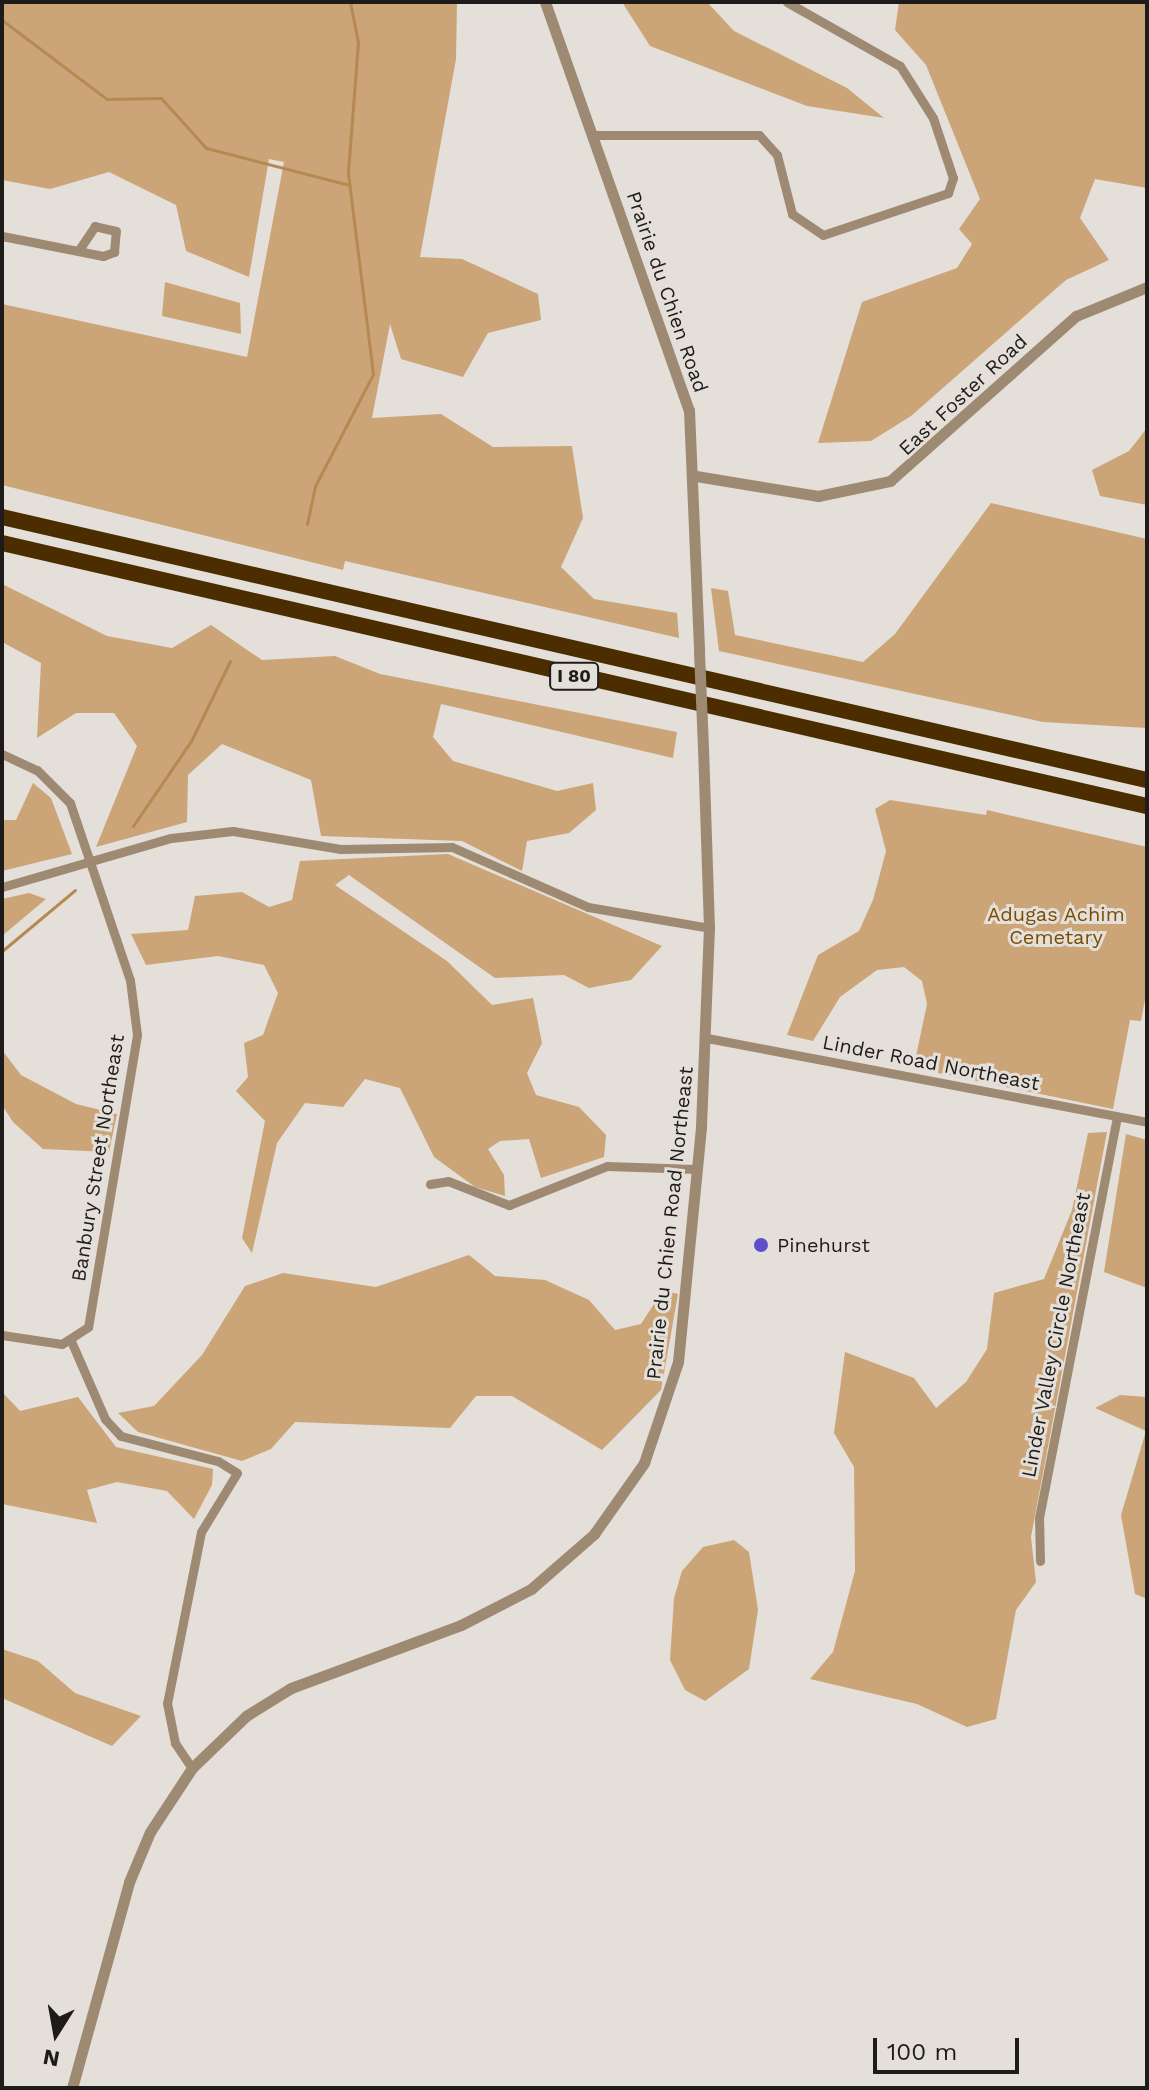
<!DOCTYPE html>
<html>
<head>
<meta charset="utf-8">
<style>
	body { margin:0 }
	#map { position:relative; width:1149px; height:2090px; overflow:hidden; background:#e4dfd9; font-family:"Work Sans",sans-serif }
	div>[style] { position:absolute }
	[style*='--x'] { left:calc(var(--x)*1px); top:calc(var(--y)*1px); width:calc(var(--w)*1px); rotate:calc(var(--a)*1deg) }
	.green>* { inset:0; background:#cba577 }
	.stream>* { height:3px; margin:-1.5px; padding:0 1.5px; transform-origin:1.5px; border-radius:1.5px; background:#b58951 }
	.minor>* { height:9px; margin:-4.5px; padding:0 4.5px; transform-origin:4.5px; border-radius:4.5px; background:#9e8a73 }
	.tertiary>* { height:11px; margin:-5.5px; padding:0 5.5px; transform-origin:5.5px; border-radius:5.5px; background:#9e8a73 }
	.motorway>* { height:16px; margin:-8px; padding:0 8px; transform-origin:8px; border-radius:8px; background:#4b2d00 }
	.tertiary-bridge>* { height:11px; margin:-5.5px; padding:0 5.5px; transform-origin:5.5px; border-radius:5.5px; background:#9e8a73 }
	.dots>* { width:22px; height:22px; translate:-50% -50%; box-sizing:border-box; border:4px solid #e4dfd9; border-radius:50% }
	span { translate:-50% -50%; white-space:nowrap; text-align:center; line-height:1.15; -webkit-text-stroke:6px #e4dfd9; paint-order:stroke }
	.shield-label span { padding:2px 6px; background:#e4dfd9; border:2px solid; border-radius:6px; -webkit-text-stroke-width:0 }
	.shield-label { font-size:18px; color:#1e1c1a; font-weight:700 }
	.street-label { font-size:20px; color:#1e1c1a }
	.park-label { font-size:20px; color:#784d03 }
	.poi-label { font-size:20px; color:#1e1c1a }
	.left { translate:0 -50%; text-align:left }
	.frame { position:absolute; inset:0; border:4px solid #1e1c1a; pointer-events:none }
	.north { position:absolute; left:16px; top:1994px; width:80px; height:80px; -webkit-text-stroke:6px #e4dfd9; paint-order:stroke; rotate:191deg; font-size:22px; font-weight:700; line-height:32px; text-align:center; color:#1e1c1a }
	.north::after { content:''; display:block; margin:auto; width:28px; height:36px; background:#1e1c1a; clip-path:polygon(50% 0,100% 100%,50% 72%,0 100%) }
	.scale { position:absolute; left:873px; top:2038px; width:146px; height:36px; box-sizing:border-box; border:4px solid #1e1c1a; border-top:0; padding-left:10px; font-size:24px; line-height:28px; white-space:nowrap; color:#1e1c1a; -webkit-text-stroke:6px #e4dfd9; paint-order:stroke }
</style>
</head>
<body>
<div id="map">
	<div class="green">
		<div style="clip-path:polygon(2px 2px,457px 2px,456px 59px,420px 257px,462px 259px,538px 294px,541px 320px,488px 333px,463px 377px,401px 359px,390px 324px,372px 418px,441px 414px,493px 447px,572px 446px,583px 518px,561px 567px,594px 599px,677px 613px,679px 638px,345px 561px,343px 570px,2px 485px,2px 304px,247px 357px,284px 162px,269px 159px,249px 277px,186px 251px,176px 205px,109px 172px,50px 189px,2px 180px)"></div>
		<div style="clip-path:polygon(622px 2px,707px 2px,734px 31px,847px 88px,884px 118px,807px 106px,650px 46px)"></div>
		<div style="clip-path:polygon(899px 2px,1147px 2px,1147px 188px,1095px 179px,1080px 218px,1109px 260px,1066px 280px,911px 416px,871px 441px,818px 443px,862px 302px,957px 268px,972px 244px,959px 229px,980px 199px,926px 65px,895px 30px)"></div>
		<div style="clip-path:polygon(165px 282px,240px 303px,241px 334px,162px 316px)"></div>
		<div style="clip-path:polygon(1147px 428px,1147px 505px,1100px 496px,1092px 470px,1129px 451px)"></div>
		<div style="clip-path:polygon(991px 503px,1147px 539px,1147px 728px,1043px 722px,719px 651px,711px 588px,728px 591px,735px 635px,863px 662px,895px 634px)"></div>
		<div style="clip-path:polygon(2px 584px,107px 636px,172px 648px,211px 625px,262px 660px,335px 656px,380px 674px,677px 732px,673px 758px,441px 704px,433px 737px,453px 761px,557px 791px,593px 783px,596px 810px,569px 833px,527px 841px,522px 871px,462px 841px,321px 836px,311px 780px,222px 744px,188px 775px,187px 822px,96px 847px,137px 746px,114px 713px,76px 713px,37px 738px,41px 663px,2px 642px)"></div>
		<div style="clip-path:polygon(33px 783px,51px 798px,72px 854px,2px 871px,2px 820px,16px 820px)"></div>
		<div style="clip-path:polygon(890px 800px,986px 815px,987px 810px,1147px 847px,1147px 989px,1141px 1021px,1130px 1020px,1113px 1109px,938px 1073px,939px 1066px,915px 1061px,927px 1004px,922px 981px,904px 967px,877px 970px,840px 997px,813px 1041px,787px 1035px,818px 955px,859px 931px,873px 900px,886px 851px,875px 809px)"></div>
		<div style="clip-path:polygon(448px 854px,662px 946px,631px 980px,589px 988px,564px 975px,495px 978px,349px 875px,335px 885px,447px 961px,492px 1005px,533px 998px,542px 1043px,527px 1073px,536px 1095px,579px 1107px,606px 1135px,604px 1157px,541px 1178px,529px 1139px,500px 1141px,488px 1149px,504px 1175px,505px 1196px,475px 1187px,434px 1157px,400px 1088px,365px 1079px,343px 1107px,305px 1103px,277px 1143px,252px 1253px,242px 1238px,265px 1121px,236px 1091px,248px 1077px,244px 1043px,263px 1035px,278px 993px,264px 965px,218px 956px,146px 965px,131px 934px,188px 930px,195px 896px,242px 892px,269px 907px,292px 900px,300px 861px)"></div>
		<div style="clip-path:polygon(29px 893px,46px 899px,2px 936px,2px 899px)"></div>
		<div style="clip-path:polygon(2px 1050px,21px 1075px,76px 1104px,117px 1114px,109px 1152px,43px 1149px,13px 1122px,2px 1105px)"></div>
		<div style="clip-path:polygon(1107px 1132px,1031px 1537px,1036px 1582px,1016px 1610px,996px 1719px,967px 1727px,917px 1704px,810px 1679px,833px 1652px,855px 1571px,854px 1467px,834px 1433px,845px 1352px,914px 1378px,936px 1408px,966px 1382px,987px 1349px,994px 1293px,1044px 1279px,1072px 1210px,1088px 1133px)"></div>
		<div style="clip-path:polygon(1126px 1134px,1147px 1140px,1147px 1288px,1104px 1272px)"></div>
		<div style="clip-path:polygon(469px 1255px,495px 1276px,545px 1280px,589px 1300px,615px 1330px,641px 1324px,663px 1290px,678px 1294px,661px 1390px,602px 1450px,512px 1396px,476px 1396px,450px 1428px,295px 1422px,271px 1449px,242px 1461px,138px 1432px,118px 1413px,154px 1406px,202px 1355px,245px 1286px,283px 1273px,376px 1287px)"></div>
		<div style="clip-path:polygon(2px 1392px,20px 1411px,78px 1397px,116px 1447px,213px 1469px,212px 1485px,194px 1519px,167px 1491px,117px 1482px,87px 1490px,97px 1523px,2px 1504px)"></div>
		<div style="clip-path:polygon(1120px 1395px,1147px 1397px,1147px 1599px,1135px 1594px,1121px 1515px,1146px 1431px,1095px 1408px)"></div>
		<div style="clip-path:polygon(734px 1540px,749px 1552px,758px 1610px,749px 1669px,705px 1701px,685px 1690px,670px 1660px,674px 1598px,682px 1571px,703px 1547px)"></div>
		<div style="clip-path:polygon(2px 1649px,38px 1661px,75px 1693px,141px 1716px,112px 1746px,2px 1698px)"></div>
	</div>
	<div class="stream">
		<div style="--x:2;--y:20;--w:131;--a:37"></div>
		<div style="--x:107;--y:99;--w:54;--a:-1.1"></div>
		<div style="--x:161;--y:98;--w:67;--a:48"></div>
		<div style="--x:206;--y:148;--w:148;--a:14.5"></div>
		<div style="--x:307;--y:524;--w:39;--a:-78"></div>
		<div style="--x:315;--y:486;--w:126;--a:-62.6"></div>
		<div style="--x:373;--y:374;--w:204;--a:-97.1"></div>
		<div style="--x:348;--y:172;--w:130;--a:-85.6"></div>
		<div style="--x:358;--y:42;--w:41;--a:-101.3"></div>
		<div style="--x:133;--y:826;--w:103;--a:-55.7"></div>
		<div style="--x:191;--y:741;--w:89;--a:-64"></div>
		<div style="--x:2;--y:951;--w:95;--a:-39.9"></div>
	</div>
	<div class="minor">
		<div style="--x:593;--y:135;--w:166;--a:0"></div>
		<div style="--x:759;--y:135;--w:27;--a:48"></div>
		<div style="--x:777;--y:155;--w:61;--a:75.7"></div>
		<div style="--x:792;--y:214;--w:37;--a:34"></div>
		<div style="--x:823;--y:235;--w:132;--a:-18.6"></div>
		<div style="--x:948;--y:193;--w:16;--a:-72"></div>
		<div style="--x:953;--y:178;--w:63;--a:-108.4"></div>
		<div style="--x:933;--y:118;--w:62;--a:-122.4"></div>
		<div style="--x:900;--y:66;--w:130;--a:-150.5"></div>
		<div style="--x:2;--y:236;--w:103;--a:11.2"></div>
		<div style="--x:103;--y:256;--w:12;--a:-20"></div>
		<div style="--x:114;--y:252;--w:21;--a:-85"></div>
		<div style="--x:116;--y:231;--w:22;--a:-167"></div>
		<div style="--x:95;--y:226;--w:30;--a:124"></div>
		<div style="--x:2;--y:754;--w:38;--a:25"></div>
		<div style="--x:37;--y:770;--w:47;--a:45"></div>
		<div style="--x:70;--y:803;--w:187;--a:71.3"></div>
		<div style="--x:130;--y:980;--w:55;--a:82.7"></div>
		<div style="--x:137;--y:1035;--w:296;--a:99.5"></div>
		<div style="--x:88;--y:1327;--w:31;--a:147"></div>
		<div style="--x:62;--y:1344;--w:61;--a:-171.5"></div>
		<div style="--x:2;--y:887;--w:176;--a:-16.2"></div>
		<div style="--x:171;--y:838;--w:62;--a:-6.4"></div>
		<div style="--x:233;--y:831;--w:109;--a:9.5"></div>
		<div style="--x:341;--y:849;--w:111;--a:-1"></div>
		<div style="--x:452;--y:847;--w:149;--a:23.8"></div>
		<div style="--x:588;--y:907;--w:123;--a:9.8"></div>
		<div style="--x:707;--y:1038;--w:448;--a:10.8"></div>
		<div style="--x:430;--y:1184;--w:18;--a:-9"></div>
		<div style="--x:448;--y:1181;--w:66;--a:21.5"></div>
		<div style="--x:509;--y:1205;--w:105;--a:-21.7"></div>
		<div style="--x:607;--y:1166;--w:89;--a:1.9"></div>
		<div style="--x:71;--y:1341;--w:85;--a:66.4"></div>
		<div style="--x:105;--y:1419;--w:23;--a:47"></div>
		<div style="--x:121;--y:1436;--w:100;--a:14.5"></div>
		<div style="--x:218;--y:1461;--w:22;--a:32"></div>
		<div style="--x:237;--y:1473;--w:69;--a:121.4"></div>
		<div style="--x:201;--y:1532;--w:174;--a:101.2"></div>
		<div style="--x:167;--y:1703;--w:41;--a:78.7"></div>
		<div style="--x:175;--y:1743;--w:30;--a:56"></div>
		<div style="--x:1040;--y:1561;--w:43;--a:-91.3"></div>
		<div style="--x:1039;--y:1518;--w:409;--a:-79"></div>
	</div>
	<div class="tertiary">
		<div style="--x:545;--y:2;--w:433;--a:70.6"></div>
		<div style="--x:689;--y:410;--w:242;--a:87.6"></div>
		<div style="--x:696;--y:476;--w:124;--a:9.3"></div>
		<div style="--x:818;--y:496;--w:74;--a:-11.8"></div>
		<div style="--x:890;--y:481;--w:249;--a:-41.6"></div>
		<div style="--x:1076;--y:316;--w:77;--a:-22.2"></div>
		<div style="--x:72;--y:2088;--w:214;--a:-74.5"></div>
		<div style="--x:129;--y:1882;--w:54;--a:-67.2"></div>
		<div style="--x:150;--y:1832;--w:77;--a:-56.7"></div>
		<div style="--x:192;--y:1768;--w:75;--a:-43.9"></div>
		<div style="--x:246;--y:1716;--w:53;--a:-31.9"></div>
		<div style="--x:291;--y:1688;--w:181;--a:-20.3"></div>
		<div style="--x:461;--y:1625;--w:79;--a:-27.2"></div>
		<div style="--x:531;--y:1589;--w:84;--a:-41.1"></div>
		<div style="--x:594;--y:1534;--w:87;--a:-54.8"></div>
		<div style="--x:644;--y:1463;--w:107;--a:-71.4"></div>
		<div style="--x:678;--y:1362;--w:237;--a:-84.4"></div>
		<div style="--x:701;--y:1126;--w:198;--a:-87.7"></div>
		<div style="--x:709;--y:928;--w:179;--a:-91.9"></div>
	</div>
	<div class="motorway">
		<div style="--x:2;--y:517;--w:1175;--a:12.94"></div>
		<div style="--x:2;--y:543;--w:1175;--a:12.94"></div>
	</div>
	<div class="tertiary-bridge">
		<div style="--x:699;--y:652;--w:97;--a:87.6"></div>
	</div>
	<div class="dots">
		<div style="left:761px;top:1245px;background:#5b50c9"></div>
	</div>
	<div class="shield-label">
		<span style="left:574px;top:676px">I 80</span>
	</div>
	<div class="street-label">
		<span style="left:667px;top:292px;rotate:71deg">Prairie du Chien Road</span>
		<span style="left:963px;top:395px;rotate:-43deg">East Foster Road</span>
		<span style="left:931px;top:1063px;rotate:11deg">Linder Road Northeast</span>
		<span style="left:98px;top:1158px;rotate:-81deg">Banbury Street Northeast</span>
		<span style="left:670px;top:1223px;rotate:-84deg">Prairie du Chien Road Northeast</span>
		<span style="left:1056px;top:1335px;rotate:-79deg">Linder Valley Circle Northeast</span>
	</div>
	<div class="park-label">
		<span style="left:1056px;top:926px">Adugas Achim<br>Cemetary</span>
	</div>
	<div class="poi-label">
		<span class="left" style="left:777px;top:1245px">Pinehurst</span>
	</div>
	<div class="frame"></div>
	<div class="north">N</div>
	<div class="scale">100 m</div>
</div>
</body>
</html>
